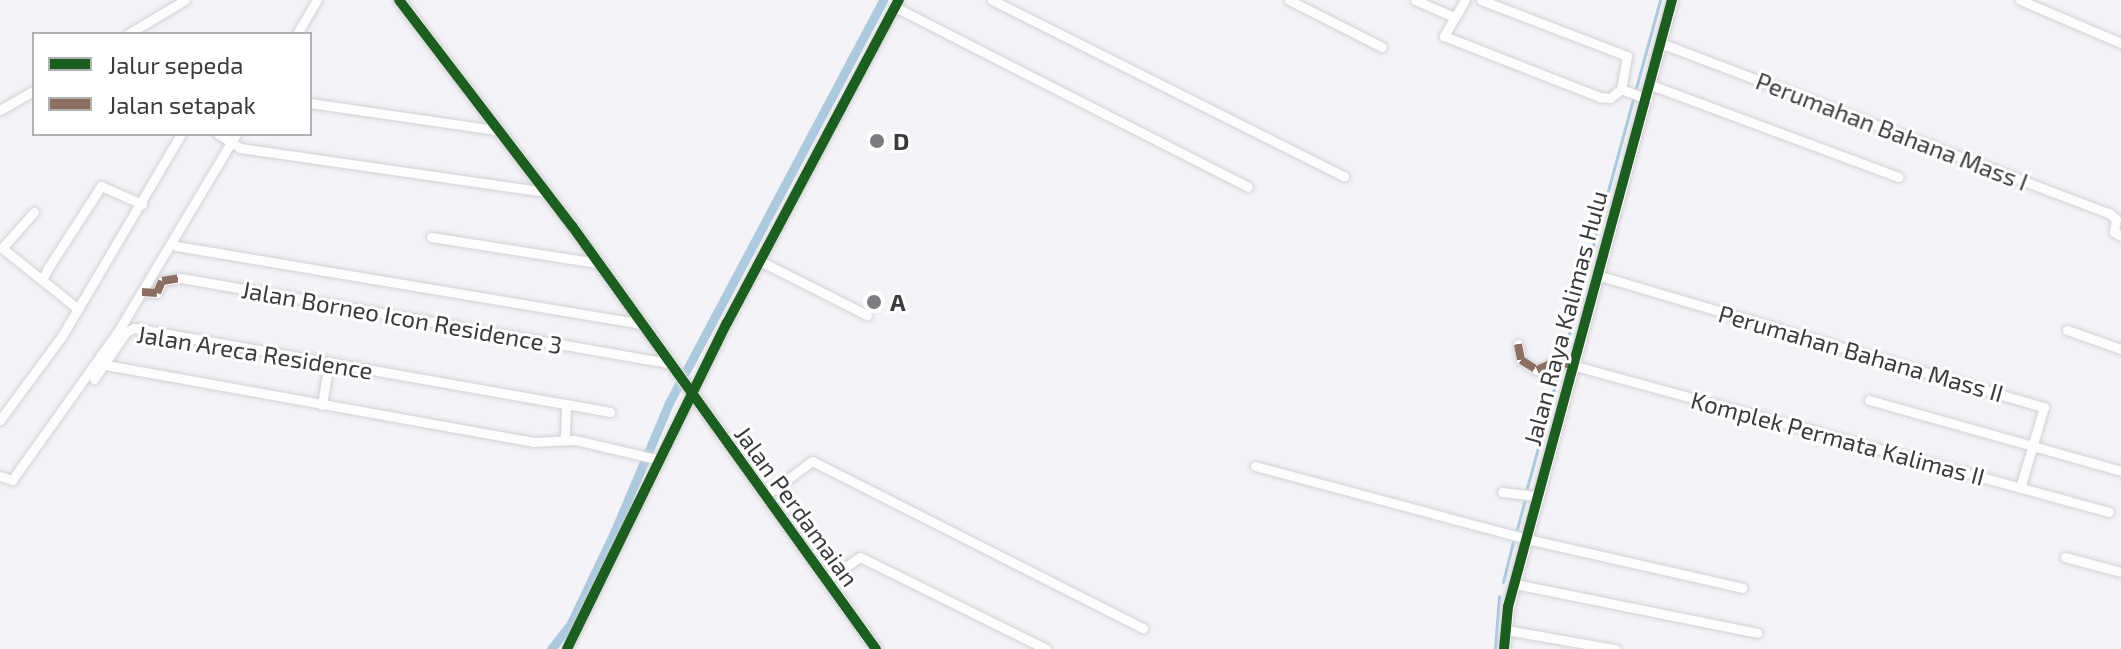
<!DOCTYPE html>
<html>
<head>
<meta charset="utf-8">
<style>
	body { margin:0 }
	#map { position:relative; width:2121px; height:649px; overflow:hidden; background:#f3f3f8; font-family:"Exo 2",sans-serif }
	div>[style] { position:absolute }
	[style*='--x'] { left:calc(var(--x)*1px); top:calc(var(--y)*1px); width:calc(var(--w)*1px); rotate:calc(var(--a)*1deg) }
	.stream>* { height:3px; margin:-1.5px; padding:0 1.5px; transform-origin:1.5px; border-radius:1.5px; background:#acc9dd }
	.canal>* { height:9px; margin:-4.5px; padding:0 4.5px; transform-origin:4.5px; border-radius:4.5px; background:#acc9dd }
	.roads { filter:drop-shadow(0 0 2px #d1d1d5) drop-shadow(0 0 2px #d1d1d5) }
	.minor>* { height:9px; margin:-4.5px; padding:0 4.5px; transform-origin:4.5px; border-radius:4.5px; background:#fdfdfe }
	.tertiary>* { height:11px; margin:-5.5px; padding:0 5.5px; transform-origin:5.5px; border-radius:5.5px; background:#fdfdfe }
	.quiet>* { height:8px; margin-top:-4px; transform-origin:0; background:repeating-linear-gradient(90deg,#8d6e63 0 16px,transparent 0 24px) }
	.cycleway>* { height:10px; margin:-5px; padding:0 5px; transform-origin:5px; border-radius:5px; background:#1b5e20 }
	.dots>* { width:22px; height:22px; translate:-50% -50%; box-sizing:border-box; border:4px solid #fff; border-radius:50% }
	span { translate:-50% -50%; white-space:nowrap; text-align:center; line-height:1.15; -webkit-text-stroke:6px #fff; paint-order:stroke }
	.street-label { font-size:24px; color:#3a3b3f }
	.poi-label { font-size:24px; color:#3a3b3f; font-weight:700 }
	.left { translate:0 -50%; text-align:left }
	.legend { position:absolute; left:32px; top:32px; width:280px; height:104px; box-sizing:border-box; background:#fff; border:2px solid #b0b1b2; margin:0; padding:10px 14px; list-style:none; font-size:24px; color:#3a3b3f }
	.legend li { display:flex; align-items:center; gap:16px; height:40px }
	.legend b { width:40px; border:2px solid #b0b1b2 }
</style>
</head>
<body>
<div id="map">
	<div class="stream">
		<div style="--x:1527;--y:488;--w:506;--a:-74.75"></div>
		<div style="--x:1517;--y:529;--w:28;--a:-75"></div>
		<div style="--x:1503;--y:582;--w:41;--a:-76"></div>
		<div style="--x:1495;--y:649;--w:53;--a:-85.7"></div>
	</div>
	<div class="canal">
		<div style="--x:551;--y:649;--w:33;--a:-52"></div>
		<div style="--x:571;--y:623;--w:98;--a:-64.5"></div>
		<div style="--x:613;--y:535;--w:146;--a:-67"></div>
		<div style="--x:670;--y:401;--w:454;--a:-62"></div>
	</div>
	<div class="roads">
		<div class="minor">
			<div style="--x:992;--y:0;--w:394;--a:26.6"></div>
			<div style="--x:1289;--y:0;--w:104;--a:26.8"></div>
			<div style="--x:1415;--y:0;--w:43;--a:23.6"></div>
			<div style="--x:1465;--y:0;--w:42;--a:120.3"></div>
			<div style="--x:1444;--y:36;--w:168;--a:21.4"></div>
			<div style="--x:1600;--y:97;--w:10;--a:6"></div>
			<div style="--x:1610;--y:98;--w:14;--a:-39"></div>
			<div style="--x:1621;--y:89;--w:28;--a:21"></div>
			<div style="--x:1481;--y:0;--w:156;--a:21"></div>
			<div style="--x:1627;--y:56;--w:34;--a:100"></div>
			<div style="--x:2020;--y:0;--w:110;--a:23.1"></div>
			<div style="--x:895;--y:7;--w:396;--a:27"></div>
			<div style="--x:128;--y:34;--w:66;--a:-30.8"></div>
			<div style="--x:297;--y:34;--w:39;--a:-60"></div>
			<div style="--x:1663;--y:44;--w:477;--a:20.8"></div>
			<div style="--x:2109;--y:213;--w:9;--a:41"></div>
			<div style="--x:2116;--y:219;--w:13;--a:99"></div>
			<div style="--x:2114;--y:232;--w:8;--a:30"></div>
			<div style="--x:1651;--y:85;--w:264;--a:20.4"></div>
			<div style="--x:310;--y:103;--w:186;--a:8.3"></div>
			<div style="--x:0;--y:110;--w:39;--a:-30"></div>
			<div style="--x:218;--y:134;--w:26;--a:32"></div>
			<div style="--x:240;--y:148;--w:307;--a:8.2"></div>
			<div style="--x:34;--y:212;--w:48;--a:131.6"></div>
			<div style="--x:2;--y:248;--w:51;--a:38.7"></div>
			<div style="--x:431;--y:237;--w:168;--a:8.9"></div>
			<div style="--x:176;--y:246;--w:471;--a:9.5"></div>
			<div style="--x:760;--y:261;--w:120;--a:26.8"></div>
			<div style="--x:1597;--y:275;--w:466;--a:16.5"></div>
			<div style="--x:2044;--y:407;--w:84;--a:106.5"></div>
			<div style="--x:142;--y:292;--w:15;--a:4"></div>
			<div style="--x:157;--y:293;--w:13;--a:-67"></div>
			<div style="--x:162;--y:281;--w:19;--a:-9"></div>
			<div style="--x:181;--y:278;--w:495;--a:9.9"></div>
			<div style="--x:78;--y:309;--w:46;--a:-141.1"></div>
			<div style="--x:42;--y:280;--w:13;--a:-63"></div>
			<div style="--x:48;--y:268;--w:98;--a:-57.1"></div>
			<div style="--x:101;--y:186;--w:45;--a:23.7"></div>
			<div style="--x:2067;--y:330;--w:57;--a:19.4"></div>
			<div style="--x:1518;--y:344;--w:16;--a:79"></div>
			<div style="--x:1521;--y:360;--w:19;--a:32"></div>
			<div style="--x:1537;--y:370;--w:22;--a:-24"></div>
			<div style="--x:1557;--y:361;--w:572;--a:15.3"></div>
			<div style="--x:106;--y:365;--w:434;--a:10.2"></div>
			<div style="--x:533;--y:442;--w:42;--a:-2.7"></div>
			<div style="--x:575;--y:440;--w:87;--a:13.2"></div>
			<div style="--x:94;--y:379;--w:57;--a:-55.8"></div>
			<div style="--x:126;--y:332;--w:9;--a:-27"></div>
			<div style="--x:134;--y:328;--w:439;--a:10"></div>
			<div style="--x:566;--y:404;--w:35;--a:92"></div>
			<div style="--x:1869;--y:400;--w:262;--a:15.7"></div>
			<div style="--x:566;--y:404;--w:45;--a:10.3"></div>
			<div style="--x:322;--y:405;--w:44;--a:-80.8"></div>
			<div style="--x:0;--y:420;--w:104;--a:-53.6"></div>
			<div style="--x:62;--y:336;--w:234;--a:-59.5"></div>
			<div style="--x:1255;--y:466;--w:282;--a:15"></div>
			<div style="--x:1527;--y:539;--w:221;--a:12.8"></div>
			<div style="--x:0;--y:476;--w:13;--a:18"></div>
			<div style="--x:12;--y:480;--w:181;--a:-54.5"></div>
			<div style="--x:117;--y:333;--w:232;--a:-59.1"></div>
			<div style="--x:1502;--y:492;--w:35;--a:7"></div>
			<div style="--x:765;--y:496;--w:59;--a:-36.7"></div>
			<div style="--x:812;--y:461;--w:371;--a:26.8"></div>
			<div style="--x:2065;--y:557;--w:58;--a:15"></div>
			<div style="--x:826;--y:580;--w:41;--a:-34.1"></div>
			<div style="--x:860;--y:557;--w:208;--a:26.3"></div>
			<div style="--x:1515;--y:584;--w:247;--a:11.4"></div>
			<div style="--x:1506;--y:630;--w:111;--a:9.9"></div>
			<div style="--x:567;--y:649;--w:363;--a:-63.9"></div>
			<div style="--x:727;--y:323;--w:366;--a:-62"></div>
		</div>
		<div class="tertiary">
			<div style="--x:399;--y:0;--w:285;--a:52.6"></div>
			<div style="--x:572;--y:226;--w:521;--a:54.3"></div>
			<div style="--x:1504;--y:649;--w:42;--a:-84.6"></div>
			<div style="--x:1508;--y:607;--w:629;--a:-74.88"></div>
		</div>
	</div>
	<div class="quiet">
		<div style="--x:142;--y:292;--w:15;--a:4"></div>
		<div style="--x:157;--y:293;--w:13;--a:-67"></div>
		<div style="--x:162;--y:281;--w:19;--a:-9"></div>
		<div style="--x:1518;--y:344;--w:16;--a:79"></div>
		<div style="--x:1521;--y:360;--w:19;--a:32"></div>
		<div style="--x:1537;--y:370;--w:22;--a:-24"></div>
		<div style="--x:1557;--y:361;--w:17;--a:17"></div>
	</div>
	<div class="cycleway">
		<div style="--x:399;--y:0;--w:285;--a:52.6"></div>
		<div style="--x:572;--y:226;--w:521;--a:54.3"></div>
		<div style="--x:567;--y:649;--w:363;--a:-63.9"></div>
		<div style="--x:727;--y:323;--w:366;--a:-62"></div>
		<div style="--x:1504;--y:649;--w:42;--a:-84.6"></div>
		<div style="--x:1508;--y:607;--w:629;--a:-74.88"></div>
	</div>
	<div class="dots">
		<div style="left:877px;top:141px;background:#7b7b80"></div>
		<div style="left:874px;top:302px;background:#7b7b80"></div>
	</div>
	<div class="street-label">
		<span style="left:1892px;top:131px;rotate:21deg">Perumahan Bahana Mass I</span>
		<span style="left:402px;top:317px;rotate:10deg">Jalan Borneo Icon Residence 3</span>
		<span style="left:1565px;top:318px;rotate:-75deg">Jalan Raya Kalimas Hulu</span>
		<span style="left:255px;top:352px;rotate:9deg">Jalan Areca Residence</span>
		<span style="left:1861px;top:353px;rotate:16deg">Perumahan Bahana Mass II</span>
		<span style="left:1838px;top:438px;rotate:15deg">Komplek Permata Kalimas II</span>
		<span style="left:797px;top:506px;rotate:54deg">Jalan Perdamaian</span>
	</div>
	<div class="poi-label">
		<span class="left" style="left:893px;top:141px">D</span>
		<span class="left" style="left:890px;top:302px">A</span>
	</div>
	<ul class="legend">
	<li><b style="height:10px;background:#1b5e20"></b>Jalur sepeda</li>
	<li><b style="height:10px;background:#8d6e63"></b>Jalan setapak</li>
	</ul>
</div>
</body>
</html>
